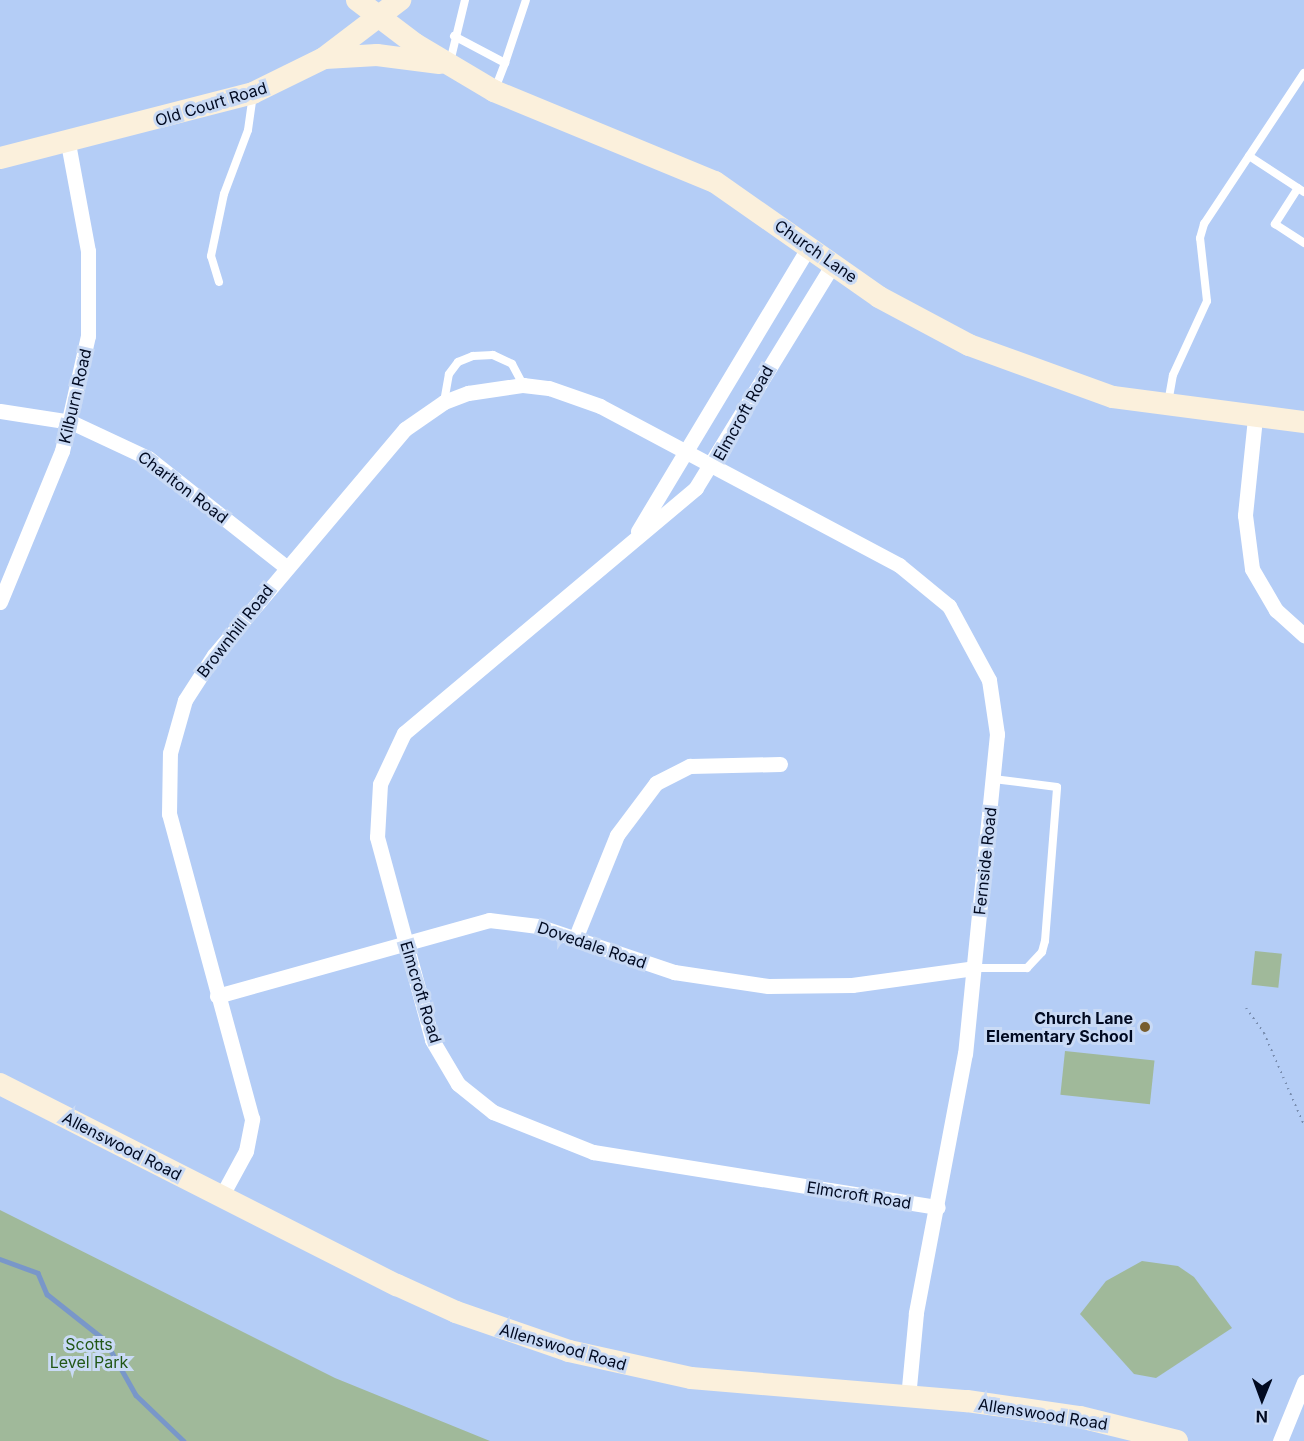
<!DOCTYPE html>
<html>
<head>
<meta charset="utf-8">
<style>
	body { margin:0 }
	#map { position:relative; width:1304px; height:1441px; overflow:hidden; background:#b4cdf6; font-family:Inter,sans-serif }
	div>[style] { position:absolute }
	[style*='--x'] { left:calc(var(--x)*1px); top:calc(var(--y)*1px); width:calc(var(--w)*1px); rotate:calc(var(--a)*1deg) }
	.green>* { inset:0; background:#a0b99a; transform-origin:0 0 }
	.stream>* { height:4.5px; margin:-2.25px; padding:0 2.25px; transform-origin:2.25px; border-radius:2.25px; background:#7997c9 }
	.path>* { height:2px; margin-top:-1px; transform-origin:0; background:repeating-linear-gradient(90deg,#788cae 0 1.5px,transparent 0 6px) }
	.lane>* { height:8px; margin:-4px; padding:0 4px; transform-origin:4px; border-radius:4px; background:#fff }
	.street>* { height:15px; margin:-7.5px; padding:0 7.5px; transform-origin:7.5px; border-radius:7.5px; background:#fff }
	.secondary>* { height:22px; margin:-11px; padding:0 11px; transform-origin:11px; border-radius:11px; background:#fbf0dc }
	.dots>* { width:16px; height:16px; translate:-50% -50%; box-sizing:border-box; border:3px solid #c9daf5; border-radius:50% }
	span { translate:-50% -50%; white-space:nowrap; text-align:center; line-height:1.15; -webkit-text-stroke:6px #c9daf5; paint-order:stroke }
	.street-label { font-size:16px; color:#010a21 }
	.poi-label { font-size:16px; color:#010a21; font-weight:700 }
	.right { translate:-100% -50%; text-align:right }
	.park-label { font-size:16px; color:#225716 }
	.north { position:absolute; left:1232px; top:1369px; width:60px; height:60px; -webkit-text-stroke:4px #c9daf5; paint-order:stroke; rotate:181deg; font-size:16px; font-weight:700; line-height:24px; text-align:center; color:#010a21 }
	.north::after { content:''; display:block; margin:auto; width:21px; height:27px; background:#010a21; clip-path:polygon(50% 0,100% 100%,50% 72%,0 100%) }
</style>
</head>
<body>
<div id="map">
	<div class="green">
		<div style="left:1255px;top:951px;width:27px;height:34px;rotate:6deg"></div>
		<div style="left:1065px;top:1051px;width:90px;height:44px;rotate:6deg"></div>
		<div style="clip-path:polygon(0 1210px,335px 1378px,490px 1441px,0 1441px)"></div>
		<div style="clip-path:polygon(1142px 1261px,1178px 1266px,1194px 1277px,1232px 1328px,1156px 1378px,1134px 1374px,1080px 1314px,1106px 1281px)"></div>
	</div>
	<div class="stream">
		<div style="--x:0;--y:1259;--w:40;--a:20.2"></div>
		<div style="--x:38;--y:1273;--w:23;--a:67"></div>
		<div style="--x:47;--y:1294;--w:74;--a:38.4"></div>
		<div style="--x:105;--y:1340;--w:63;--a:60.6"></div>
		<div style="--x:136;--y:1395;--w:66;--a:43.8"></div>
	</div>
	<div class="path">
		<div style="--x:1246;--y:1008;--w:31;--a:54"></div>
		<div style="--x:1264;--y:1033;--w:100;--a:66.5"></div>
	</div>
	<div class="lane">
		<div style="--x:454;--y:36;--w:58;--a:27.9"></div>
		<div style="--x:505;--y:63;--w:28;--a:111"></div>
		<div style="--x:450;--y:62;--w:64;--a:-76.4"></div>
		<div style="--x:505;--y:63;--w:66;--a:-71.6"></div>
		<div style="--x:1249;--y:156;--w:66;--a:33.2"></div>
		<div style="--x:1298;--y:188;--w:43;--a:122.6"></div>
		<div style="--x:1275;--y:224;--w:35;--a:33"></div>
		<div style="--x:219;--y:282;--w:27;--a:-107"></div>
		<div style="--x:211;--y:256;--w:63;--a:-78.2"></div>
		<div style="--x:224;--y:194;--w:68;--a:-69.4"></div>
		<div style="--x:248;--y:130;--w:35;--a:-82"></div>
		<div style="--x:444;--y:402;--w:28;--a:-80"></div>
		<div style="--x:449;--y:374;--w:15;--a:-53"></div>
		<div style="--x:458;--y:362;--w:16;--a:-22"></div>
		<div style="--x:473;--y:356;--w:20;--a:-3"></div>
		<div style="--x:493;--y:355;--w:21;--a:25"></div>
		<div style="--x:512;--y:364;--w:24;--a:62"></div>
		<div style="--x:1168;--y:403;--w:28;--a:-80"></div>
		<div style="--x:1173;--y:375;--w:81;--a:-65.3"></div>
		<div style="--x:1207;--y:301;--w:63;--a:-96.3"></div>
		<div style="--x:1200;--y:238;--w:15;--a:-74"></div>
		<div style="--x:1204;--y:224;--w:181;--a:-56.5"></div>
		<div style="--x:974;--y:968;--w:53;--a:0"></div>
		<div style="--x:1027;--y:968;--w:22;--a:-47"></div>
		<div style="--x:1042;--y:952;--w:11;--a:-75"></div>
		<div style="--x:1045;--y:941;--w:154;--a:-85.5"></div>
		<div style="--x:1057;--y:787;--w:64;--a:-172.8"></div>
	</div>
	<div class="street">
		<div style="--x:833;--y:264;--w:263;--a:121.5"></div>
		<div style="--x:696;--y:488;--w:381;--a:140"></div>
		<div style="--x:404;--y:733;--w:56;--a:115.2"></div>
		<div style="--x:380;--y:784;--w:53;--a:93.2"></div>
		<div style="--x:377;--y:837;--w:210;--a:74.8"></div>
		<div style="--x:432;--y:1040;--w:51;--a:59.4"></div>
		<div style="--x:458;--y:1084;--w:45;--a:38.7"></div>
		<div style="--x:493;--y:1112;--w:108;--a:21.8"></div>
		<div style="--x:593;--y:1152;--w:349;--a:9.1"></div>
		<div style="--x:0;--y:411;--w:72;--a:8.8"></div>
		<div style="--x:71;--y:422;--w:85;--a:25.1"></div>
		<div style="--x:148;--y:458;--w:176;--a:38.3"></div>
		<div style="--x:1255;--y:418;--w:98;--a:95.9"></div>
		<div style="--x:1245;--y:515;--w:54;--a:82.6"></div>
		<div style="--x:1252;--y:569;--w:48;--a:59.7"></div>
		<div style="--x:1276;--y:610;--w:38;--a:42"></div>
		<div style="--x:638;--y:531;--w:332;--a:-59"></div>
		<div style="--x:0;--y:602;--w:163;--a:-67.7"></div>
		<div style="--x:62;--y:451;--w:118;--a:-77.3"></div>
		<div style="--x:88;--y:336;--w:85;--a:-90"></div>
		<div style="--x:88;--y:251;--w:110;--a:-100.5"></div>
		<div style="--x:575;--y:939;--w:112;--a:-68"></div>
		<div style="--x:617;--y:835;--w:65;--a:-53.1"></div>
		<div style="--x:656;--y:783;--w:38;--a:-27"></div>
		<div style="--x:690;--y:766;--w:90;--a:-1.3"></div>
		<div style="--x:217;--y:996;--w:282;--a:-15.6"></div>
		<div style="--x:489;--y:920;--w:49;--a:7"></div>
		<div style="--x:538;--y:926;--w:144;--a:18.7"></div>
		<div style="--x:674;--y:972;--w:95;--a:8.5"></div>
		<div style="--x:768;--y:986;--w:84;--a:-0.7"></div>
		<div style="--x:852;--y:985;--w:123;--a:-7.9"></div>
		<div style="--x:221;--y:1197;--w:52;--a:-61.5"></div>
		<div style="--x:246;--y:1151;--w:33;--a:-79"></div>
		<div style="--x:252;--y:1119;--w:316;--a:-105.2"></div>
		<div style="--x:169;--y:814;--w:61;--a:-89.1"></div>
		<div style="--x:170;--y:753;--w:55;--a:-74.2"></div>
		<div style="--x:185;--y:700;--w:54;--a:-57.2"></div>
		<div style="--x:214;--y:655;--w:296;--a:-49.8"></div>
		<div style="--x:405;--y:429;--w:47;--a:-34.7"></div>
		<div style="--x:444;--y:402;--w:26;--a:-21"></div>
		<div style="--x:468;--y:393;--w:56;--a:-8.3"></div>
		<div style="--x:523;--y:385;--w:26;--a:7"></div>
		<div style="--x:549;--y:388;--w:54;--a:19.4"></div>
		<div style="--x:600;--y:406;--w:339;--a:28"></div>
		<div style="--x:899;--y:565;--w:65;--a:39.4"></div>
		<div style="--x:949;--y:606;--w:84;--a:61.6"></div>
		<div style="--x:989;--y:680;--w:55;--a:81.6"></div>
		<div style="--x:997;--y:734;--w:321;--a:95.7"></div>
		<div style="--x:965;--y:1053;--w:265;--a:100.7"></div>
		<div style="--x:916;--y:1313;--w:85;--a:95.4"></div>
		<div style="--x:1280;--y:1441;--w:64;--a:-67.9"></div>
	</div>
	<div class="secondary">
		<div style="--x:357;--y:0;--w:73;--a:37.2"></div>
		<div style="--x:415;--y:44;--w:92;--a:30.7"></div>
		<div style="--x:494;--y:91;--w:239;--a:22.4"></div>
		<div style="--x:715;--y:182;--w:200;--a:35"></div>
		<div style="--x:879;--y:297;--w:102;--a:28.1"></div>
		<div style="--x:969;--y:345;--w:153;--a:19.9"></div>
		<div style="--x:1113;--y:397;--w:193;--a:7.5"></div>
		<div style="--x:325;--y:58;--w:52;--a:-3.3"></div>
		<div style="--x:377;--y:55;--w:63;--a:7.4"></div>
		<div style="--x:0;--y:158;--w:261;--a:-14.4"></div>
		<div style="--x:253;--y:93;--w:79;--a:-26.2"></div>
		<div style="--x:324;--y:58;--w:96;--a:-37.3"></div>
		<div style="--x:0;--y:1084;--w:445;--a:26.9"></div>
		<div style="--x:397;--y:1285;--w:65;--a:24.6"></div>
		<div style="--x:456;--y:1312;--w:120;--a:19"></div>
		<div style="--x:569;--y:1351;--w:125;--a:12.5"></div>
		<div style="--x:691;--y:1378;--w:277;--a:4.8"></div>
		<div style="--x:967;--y:1401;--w:114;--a:8.1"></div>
		<div style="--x:1080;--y:1417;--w:100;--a:13.9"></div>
	</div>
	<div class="dots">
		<div style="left:1145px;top:1027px;background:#775d2f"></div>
	</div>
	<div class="street-label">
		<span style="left:211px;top:104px;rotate:-17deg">Old Court Road</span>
		<span style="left:816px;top:251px;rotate:35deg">Church Lane</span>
		<span style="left:75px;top:396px;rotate:-77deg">Kilburn Road</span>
		<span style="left:743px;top:413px;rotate:-61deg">Elmcroft Road</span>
		<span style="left:183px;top:487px;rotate:37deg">Charlton Road</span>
		<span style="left:235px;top:631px;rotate:-52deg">Brownhill Road</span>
		<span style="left:985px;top:861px;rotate:-84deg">Fernside Road</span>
		<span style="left:592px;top:945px;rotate:19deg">Dovedale Road</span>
		<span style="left:421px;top:992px;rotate:73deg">Elmcroft Road</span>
		<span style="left:122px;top:1146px;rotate:27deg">Allenswood Road</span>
		<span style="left:859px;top:1195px;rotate:9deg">Elmcroft Road</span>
		<span style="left:563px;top:1347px;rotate:16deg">Allenswood Road</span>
		<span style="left:1043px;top:1414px;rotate:9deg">Allenswood Road</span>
	</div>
	<div class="poi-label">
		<span class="right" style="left:1133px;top:1027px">Church Lane<br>Elementary School</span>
	</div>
	<div class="park-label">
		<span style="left:89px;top:1353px">Scotts<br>Level Park</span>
	</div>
	<div class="north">N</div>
</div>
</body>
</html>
